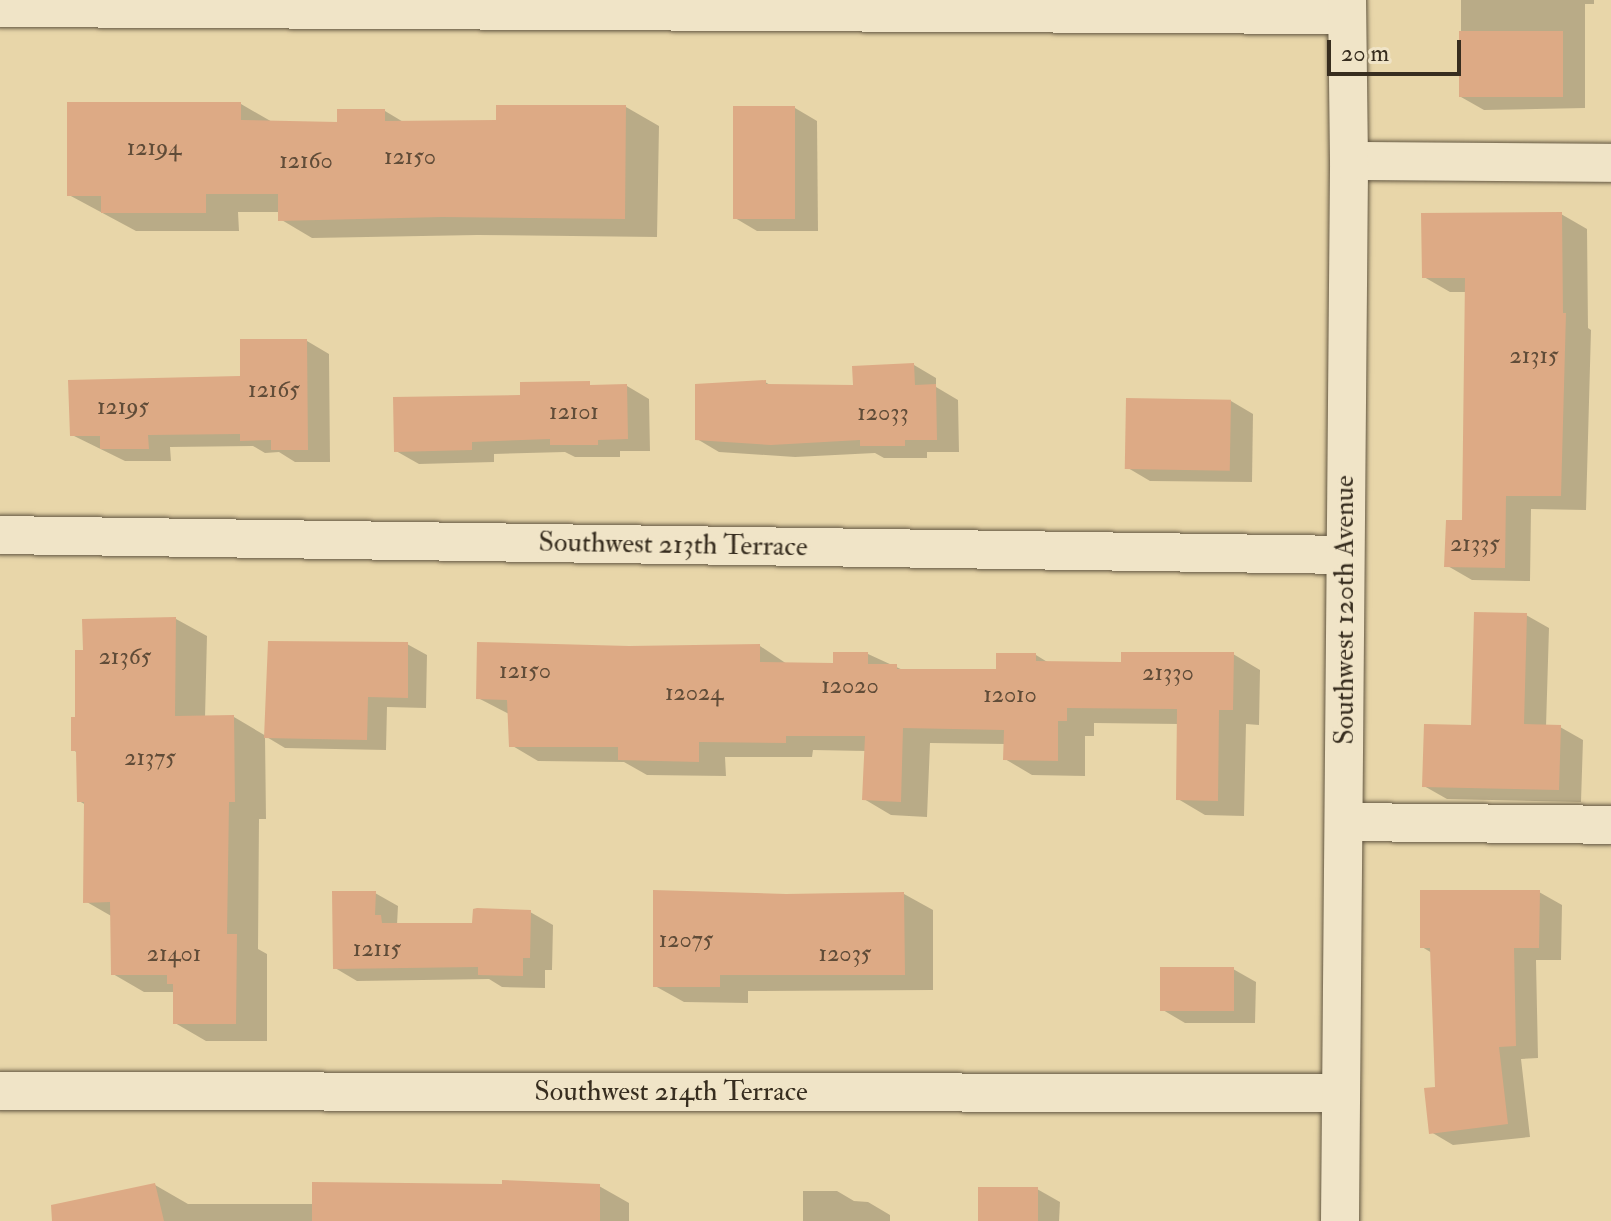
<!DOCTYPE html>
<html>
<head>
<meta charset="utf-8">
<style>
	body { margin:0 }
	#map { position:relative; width:1611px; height:1221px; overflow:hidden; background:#e8d6a9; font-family:"IM FELL Double Pica",serif }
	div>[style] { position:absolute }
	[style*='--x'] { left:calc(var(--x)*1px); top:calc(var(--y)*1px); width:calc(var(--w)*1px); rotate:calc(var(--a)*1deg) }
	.shadow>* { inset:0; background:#0003 }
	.building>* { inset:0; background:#ddaa85; transform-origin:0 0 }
	.roads { filter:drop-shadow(0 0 2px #635742) drop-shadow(0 0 2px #635742) }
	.minor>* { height:38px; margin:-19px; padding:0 19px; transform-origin:19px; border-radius:19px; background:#f0e4c7 }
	span { translate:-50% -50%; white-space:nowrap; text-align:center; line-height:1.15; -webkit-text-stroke:6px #f0e4c7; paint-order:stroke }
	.number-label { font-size:24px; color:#604c38 }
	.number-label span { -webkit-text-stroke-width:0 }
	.street-label { font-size:28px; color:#372d1f }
	.scale { position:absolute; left:1327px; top:40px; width:134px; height:36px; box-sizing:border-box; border:4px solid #372d1f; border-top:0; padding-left:10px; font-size:24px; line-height:28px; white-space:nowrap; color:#372d1f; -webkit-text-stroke:6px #f0e4c7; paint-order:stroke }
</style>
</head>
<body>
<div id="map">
	<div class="shadow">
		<div style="clip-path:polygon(1461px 0,1594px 0,1594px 4px,1585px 4px,1585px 108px,1484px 110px,1461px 97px)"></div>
		<div style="clip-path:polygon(241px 104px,274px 123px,339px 124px,385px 111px,405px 123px,498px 122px,626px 107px,659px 126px,657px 237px,477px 235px,312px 238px,280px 219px,280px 212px,238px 212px,239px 231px,136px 231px,69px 195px)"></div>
		<div style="clip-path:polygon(795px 108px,817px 121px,818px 231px,757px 231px,735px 218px)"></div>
		<div style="clip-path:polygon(1561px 214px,1587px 229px,1588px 328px,1591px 330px,1586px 510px,1531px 509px,1530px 581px,1472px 580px,1446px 565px,1464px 522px,1467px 292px,1450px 292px,1424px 277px)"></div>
		<div style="clip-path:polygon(307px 341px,329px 354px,330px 462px,295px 462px,279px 452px,265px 453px,253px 446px,170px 447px,171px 461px,125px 461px,72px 435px,242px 378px)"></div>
		<div style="clip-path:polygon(914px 365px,936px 378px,936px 387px,958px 400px,959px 452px,927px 452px,927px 458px,884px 458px,875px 453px,795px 457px,719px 452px,697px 439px,765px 382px,772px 386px,855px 387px)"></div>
		<div style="clip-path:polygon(627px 386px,649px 399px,650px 451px,620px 451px,620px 457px,575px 457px,565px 452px,494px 454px,494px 462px,419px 464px,396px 451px,522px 397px)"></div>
		<div style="clip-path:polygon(1231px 401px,1253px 414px,1252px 482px,1150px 481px,1128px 468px)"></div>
		<div style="clip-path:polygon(1526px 615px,1549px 628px,1546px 727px,1560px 727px,1583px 740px,1581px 802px,1447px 799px,1424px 786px,1473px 727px)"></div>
		<div style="clip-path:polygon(176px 619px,207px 636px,205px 718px,234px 717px,266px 736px,407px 644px,427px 655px,426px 708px,387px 707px,386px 750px,285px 748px,265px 736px,266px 819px,259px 819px,258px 949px,267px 954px,267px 1041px,206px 1041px,175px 1023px,175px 992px,144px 992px,113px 974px,113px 917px,85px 901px,86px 805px,79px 801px,78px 753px,73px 750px,85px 652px)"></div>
		<div style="clip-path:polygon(760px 646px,787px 664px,835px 665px,868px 654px,905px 671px,998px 671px,1036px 655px,1049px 663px,1123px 664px,1233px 654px,1260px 670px,1259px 725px,1246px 724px,1244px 816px,1205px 815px,1178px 799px,1179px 724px,1094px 723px,1094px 736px,1085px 736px,1085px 776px,1032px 775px,1005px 759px,1005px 744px,930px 743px,927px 817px,891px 815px,864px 799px,866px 751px,813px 750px,812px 757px,725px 757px,726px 776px,647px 775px,624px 762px,538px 761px,511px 745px,509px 714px,478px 698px,629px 648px)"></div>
		<div style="clip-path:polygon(1539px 892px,1562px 905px,1561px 960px,1536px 960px,1538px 1058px,1521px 1059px,1530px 1137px,1453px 1145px,1431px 1132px,1437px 1089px,1432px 953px,1422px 947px)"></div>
		<div style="clip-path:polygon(375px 893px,398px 906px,397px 925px,474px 925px,530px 912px,553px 925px,552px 970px,545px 970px,545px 988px,502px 987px,489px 979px,357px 981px,335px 968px)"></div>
		<div style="clip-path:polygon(904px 894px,933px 910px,933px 990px,748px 991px,748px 1003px,684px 1002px,655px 986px,786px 896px)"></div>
		<div style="clip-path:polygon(1233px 969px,1256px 982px,1255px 1023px,1185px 1023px,1163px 1010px)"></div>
		<div style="clip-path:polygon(155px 1185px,188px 1204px,314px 1204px,599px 1186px,629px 1203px,629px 1221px,86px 1221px)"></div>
		<div style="clip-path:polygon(1037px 1189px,1060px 1202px,1059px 1221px,980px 1221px)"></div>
		<div style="clip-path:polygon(803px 1191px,837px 1191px,854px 1201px,868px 1202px,890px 1215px,890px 1221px,803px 1221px)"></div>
	</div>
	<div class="building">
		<div style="left:1563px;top:31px;width:66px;height:104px;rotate:90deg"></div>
		<div style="clip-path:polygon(67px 102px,241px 102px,241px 120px,337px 122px,337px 109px,385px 109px,385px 121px,496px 120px,496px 105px,626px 105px,625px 219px,442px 217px,278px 221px,278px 194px,206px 194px,206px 213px,101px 213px,101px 196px,67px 196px)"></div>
		<div style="left:795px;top:106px;width:113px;height:62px;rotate:90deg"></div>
		<div style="clip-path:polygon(1562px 212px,1563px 313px,1566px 313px,1561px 496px,1506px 496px,1505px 568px,1444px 567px,1446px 520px,1462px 520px,1465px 278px,1422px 278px,1421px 213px)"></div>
		<div style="clip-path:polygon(240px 339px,307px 339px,308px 450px,271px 450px,271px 440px,240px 441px,240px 434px,148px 435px,149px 449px,100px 449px,100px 436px,70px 436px,68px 380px,240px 376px)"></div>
		<div style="clip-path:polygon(914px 363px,915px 385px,936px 384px,937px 440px,905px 440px,905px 446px,860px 446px,860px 440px,771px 445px,695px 440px,695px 384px,766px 380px,766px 384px,853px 385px,852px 366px)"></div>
		<div style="clip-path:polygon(590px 381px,590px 385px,627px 384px,628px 439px,598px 440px,598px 445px,550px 445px,550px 439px,472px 442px,472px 450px,394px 452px,393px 397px,520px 395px,520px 382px)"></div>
		<div style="left:1126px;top:398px;width:105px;height:71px;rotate:1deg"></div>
		<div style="clip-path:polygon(1474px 612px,1527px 613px,1524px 724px,1561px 725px,1559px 790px,1422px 787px,1424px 724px,1471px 725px)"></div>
		<div style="clip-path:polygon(176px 617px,175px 716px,234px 715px,235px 802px,229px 802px,227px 934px,237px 934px,236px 1024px,173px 1024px,173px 984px,167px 984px,167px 975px,111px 975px,110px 902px,83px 903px,84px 802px,77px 802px,76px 751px,71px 751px,71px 717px,75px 717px,75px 650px,83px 650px,82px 619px)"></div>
		<div style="clip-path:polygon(268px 641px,408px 642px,408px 698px,368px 697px,367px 740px,264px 738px)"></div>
		<div style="clip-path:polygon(477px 642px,629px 646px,760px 644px,760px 662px,833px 663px,833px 652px,868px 652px,868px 664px,897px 664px,897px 669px,996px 669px,996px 653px,1036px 653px,1036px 661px,1121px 662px,1121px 652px,1234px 652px,1233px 710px,1219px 710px,1218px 801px,1176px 800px,1177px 709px,1067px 708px,1067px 721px,1058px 721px,1058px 761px,1003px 760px,1004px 730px,903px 728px,901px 802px,862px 800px,865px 736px,786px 736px,786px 743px,699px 742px,699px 762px,618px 760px,618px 747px,509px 747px,507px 700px,476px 699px)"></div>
		<div style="clip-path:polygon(653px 890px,786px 894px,904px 892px,905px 975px,720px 975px,720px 987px,653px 987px)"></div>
		<div style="clip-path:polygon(1420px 890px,1540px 890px,1539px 948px,1514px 948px,1516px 1046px,1499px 1047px,1508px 1124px,1429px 1134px,1424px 1088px,1435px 1087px,1430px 948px,1420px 948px)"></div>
		<div style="clip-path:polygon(332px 891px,376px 891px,375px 915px,381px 915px,382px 923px,472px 923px,473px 909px,477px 908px,531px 910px,530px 958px,523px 958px,523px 976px,478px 975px,478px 967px,333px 969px)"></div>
		<div style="left:1160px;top:967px;width:74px;height:44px"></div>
		<div style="clip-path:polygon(502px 1180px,600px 1184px,600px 1221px,312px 1221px,312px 1182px,502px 1184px)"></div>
		<div style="clip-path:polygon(155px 1183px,164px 1221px,52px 1221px,51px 1205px)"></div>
		<div style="left:978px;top:1187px;width:60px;height:34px"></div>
	</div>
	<div class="roads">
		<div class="minor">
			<div style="--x:0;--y:8;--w:1347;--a:0.3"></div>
			<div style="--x:1349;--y:161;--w:262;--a:0.4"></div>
			<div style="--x:0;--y:535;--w:1345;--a:0.85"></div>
			<div style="--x:1344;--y:822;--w:267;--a:0.6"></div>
			<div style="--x:0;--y:1091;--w:1341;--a:0.09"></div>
			<div style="--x:1340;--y:1221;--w:1060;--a:-89.51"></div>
			<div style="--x:1349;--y:161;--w:161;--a:-90.7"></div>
		</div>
	</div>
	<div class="number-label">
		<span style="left:154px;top:148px">12194</span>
		<span style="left:410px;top:157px">12150</span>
		<span style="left:306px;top:161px">12160</span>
		<span style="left:1534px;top:356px">21315</span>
		<span style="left:274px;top:390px">12165</span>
		<span style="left:123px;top:407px">12195</span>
		<span style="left:574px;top:412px">12101</span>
		<span style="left:883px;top:413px">12033</span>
		<span style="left:1475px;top:544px">21335</span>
		<span style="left:125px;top:657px">21365</span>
		<span style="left:525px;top:671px">12150</span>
		<span style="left:1168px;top:673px">21330</span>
		<span style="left:850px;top:686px">12020</span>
		<span style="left:694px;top:693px">12024</span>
		<span style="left:1010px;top:695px">12010</span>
		<span style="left:150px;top:758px">21375</span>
		<span style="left:686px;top:940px">12075</span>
		<span style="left:377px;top:949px">12115</span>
		<span style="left:174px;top:954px">21401</span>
		<span style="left:845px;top:954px">12035</span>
	</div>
	<div class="street-label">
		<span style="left:673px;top:545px;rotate:1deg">Southwest 213th Terrace</span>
		<span style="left:1345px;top:610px;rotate:-90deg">Southwest 120th Avenue</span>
		<span style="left:671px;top:1092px">Southwest 214th Terrace</span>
	</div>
	<div class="scale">20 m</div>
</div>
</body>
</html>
